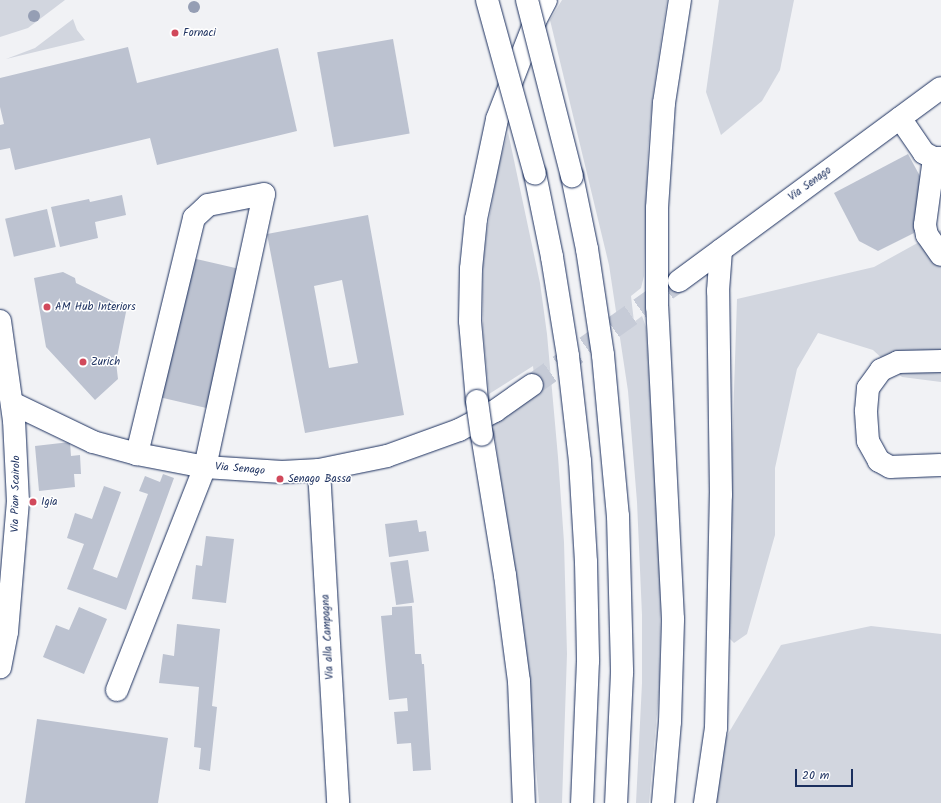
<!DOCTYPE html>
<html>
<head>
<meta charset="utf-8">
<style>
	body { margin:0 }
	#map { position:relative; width:941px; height:803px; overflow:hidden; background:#f1f2f5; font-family:Kalam,sans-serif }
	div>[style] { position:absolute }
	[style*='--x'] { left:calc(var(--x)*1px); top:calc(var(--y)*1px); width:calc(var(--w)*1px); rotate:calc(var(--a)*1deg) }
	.green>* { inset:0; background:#d2d6df }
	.building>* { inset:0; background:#bcc2d0; transform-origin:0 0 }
	.minor-tunnel>* { height:22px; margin-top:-11px; transform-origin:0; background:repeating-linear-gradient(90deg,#c6cbd7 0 22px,transparent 0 33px) }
	.roads { filter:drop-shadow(0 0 1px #1b2f5e) drop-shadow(0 0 1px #1b2f5e) }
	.minor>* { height:22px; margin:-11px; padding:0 11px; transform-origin:11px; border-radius:11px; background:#fff }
	.major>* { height:22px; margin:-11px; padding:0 11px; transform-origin:11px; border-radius:11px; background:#fff }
	.highway>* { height:22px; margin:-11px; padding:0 11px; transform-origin:11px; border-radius:11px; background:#fff }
	.bridges { filter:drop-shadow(0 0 1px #1b2f5e) drop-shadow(0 0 1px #1b2f5e) }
	.highway-bridge>* { height:22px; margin:-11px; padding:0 11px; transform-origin:11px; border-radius:11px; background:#fff }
	.trees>* { width:12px; height:12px; margin:-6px; border-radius:50%; background:#959eb4 }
	.dots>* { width:11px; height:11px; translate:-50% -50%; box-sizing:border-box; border:2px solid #fff; border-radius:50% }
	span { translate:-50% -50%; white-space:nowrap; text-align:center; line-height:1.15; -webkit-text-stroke:3px #fff; paint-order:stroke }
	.poi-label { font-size:11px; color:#1b2f5e }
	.left { translate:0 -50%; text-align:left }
	.street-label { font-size:11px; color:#1b2f5e }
	.scale { position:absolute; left:795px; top:769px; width:58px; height:18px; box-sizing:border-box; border:2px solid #1b2f5e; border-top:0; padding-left:5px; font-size:12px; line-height:14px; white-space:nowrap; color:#1b2f5e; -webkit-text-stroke:3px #fff; paint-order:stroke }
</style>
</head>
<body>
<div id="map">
	<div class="green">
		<div style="clip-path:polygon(0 0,65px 0,28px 28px,0 37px)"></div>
		<div style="clip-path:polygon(562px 0,667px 0,653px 95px,648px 148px,644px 276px,641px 288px,631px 296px,634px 322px,642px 316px,646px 327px,661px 565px,660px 681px,649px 803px,636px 803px,642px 683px,642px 615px,637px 502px,628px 391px,609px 265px,550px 20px)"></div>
		<div style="clip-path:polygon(719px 0,794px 0,780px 70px,762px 101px,721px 135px,706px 92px)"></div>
		<div style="clip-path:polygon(73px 19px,77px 30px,85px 40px,6px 59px,35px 48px)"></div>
		<div style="clip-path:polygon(508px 132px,540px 283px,547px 334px,558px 457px,564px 542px,567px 654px,562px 803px,539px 803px,527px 661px,493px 424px,536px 394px,533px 366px,489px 394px,483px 331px,483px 266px,487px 231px,499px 164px)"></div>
		<div style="clip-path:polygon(941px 230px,941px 382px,902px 377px,873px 350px,818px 333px,797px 369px,775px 468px,775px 535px,747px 634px,734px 643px,726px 635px,737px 299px,874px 267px)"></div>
		<div style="clip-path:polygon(871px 626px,941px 634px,941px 803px,715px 803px,722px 744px,781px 645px)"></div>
	</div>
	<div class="building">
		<div style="left:393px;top:39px;width:96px;height:77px;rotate:80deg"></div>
		<div style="clip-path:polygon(128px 47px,137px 83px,278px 48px,297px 131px,157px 165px,150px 138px,15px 170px,10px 148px,0 150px,0 125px,4px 124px,0 107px,0 78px)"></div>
		<div style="clip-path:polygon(908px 154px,921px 178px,920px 212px,914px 233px,878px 251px,859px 241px,834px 193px)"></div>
		<div style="clip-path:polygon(122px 195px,126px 215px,95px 222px,98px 238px,60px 247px,51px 207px,89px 199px,90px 202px)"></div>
		<div style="left:47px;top:209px;width:39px;height:43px;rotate:77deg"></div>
		<div style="clip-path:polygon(evenodd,368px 215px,404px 415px,305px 433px,267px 234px,368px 215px,342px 280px,358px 363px,329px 368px,314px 286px,342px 280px)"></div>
		<div style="left:192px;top:258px;width:49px;height:143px;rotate:13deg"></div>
		<div style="clip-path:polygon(63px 272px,75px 278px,76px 283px,121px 305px,126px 312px,116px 362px,118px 379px,95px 400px,46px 347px,34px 278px)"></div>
		<div style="clip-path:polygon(70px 442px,71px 456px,80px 455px,81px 474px,74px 474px,75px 487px,39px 491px,35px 446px)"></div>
		<div style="clip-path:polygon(163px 474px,174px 478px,126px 610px,67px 589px,84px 544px,67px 538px,75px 513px,92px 519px,104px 486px,121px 492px,93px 569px,117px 578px,148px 494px,139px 491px,145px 476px,160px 482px)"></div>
		<div style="clip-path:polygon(417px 520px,419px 532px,426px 531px,429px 551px,389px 557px,385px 524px)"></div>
		<div style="clip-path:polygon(206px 536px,234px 539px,226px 603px,192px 599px,196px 565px,202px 566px)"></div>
		<div style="left:408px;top:560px;width:43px;height:18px;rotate:82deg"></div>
		<div style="clip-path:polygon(412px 606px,415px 654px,421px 654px,422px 664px,424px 664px,431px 770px,413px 771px,411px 743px,397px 744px,394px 712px,408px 711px,407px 698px,389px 700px,381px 616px,392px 615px,392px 607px)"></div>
		<div style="clip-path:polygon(79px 607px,107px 619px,84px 674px,43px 657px,56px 625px,69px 630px)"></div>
		<div style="clip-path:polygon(177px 624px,220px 629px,212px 706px,217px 707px,210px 771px,199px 769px,201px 748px,194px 747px,199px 687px,159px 683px,163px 654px,174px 656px)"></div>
		<div style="clip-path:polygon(37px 719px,168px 738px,158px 803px,25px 803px)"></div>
	</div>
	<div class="minor-tunnel">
		<div style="--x:532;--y:385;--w:180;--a:-35.3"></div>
	</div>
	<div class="roads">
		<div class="minor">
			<div style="--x:900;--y:118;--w:42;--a:55.6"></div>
			<div style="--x:924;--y:153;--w:11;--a:27"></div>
			<div style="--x:934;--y:158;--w:7;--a:0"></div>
			<div style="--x:934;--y:158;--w:68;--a:97.7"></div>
			<div style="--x:925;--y:225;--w:10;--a:79"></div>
			<div style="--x:927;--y:235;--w:24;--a:55"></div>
			<div style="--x:679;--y:281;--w:325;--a:-36.4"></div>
			<div style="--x:12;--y:403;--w:90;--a:25.7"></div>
			<div style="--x:93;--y:442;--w:46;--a:15.3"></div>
			<div style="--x:137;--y:454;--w:69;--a:10.8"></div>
			<div style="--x:205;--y:467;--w:77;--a:3.7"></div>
			<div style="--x:282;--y:472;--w:37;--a:-3"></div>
			<div style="--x:319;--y:470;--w:69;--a:-11.6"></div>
			<div style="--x:387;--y:456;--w:77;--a:-19.9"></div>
			<div style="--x:459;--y:430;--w:41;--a:-27.8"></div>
			<div style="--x:495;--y:411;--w:45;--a:-35.1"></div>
			<div style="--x:940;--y:465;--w:50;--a:177.7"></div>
			<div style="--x:890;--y:467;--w:13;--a:-151"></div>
			<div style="--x:879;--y:461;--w:23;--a:-119"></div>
			<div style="--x:868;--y:441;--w:30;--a:-94"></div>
			<div style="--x:866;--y:411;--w:23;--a:-85"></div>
			<div style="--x:868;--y:388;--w:22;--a:-54"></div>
			<div style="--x:881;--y:370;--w:19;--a:-25"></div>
			<div style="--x:898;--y:362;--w:43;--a:-1.3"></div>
			<div style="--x:319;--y:470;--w:334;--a:86.7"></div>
			<div style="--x:117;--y:690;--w:240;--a:-68.5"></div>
			<div style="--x:205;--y:467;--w:279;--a:-77.8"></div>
			<div style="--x:264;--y:194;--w:57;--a:168.9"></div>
			<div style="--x:208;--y:205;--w:19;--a:137"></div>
			<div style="--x:194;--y:218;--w:243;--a:103.6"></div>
			<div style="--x:705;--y:803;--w:76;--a:-81.7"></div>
			<div style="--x:716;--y:728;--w:233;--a:-88.8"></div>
			<div style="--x:721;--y:495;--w:204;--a:-90.8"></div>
			<div style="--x:718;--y:291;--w:41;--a:-85.8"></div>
		</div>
		<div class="major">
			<div style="--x:0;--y:321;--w:100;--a:82"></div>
			<div style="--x:14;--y:420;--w:81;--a:87.2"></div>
			<div style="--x:18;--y:501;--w:131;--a:94.8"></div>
			<div style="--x:7;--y:632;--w:36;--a:101"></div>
		</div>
		<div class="highway">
			<div style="--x:535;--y:174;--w:85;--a:78.4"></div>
			<div style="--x:552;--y:257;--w:100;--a:80.8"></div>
			<div style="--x:568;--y:356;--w:106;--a:83.5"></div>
			<div style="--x:580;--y:461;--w:101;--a:86.6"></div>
			<div style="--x:586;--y:562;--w:99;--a:88.8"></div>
			<div style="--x:588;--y:661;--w:142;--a:92.4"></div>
			<div style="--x:572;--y:176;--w:75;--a:78.4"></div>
			<div style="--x:587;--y:249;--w:107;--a:81.4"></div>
			<div style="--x:603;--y:355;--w:162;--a:84.7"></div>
			<div style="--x:618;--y:516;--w:157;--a:88.5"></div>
			<div style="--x:622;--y:673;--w:130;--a:92.6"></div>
			<div style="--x:477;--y:401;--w:80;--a:-95"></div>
			<div style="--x:470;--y:321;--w:52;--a:-88.9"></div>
			<div style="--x:471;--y:269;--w:50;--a:-84.3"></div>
			<div style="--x:476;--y:219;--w:102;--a:-78.1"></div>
			<div style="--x:497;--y:119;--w:107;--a:-68.7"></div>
			<div style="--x:536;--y:19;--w:21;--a:-62"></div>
			<div style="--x:482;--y:435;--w:142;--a:80.7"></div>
			<div style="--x:505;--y:575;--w:107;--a:82.5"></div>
			<div style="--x:519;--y:681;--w:122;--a:87.7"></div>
			<div style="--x:663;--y:803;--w:81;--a:-85.1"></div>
			<div style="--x:670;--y:722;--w:103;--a:-88.3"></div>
			<div style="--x:673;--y:619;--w:312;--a:-92.9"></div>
			<div style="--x:657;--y:307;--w:99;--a:-90"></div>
			<div style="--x:657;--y:208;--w:105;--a:-86.2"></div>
			<div style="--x:664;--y:103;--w:104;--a:-81.2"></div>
		</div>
	</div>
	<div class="bridges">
		<div class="highway-bridge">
			<div style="--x:487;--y:0;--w:180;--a:74.6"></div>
			<div style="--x:527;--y:0;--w:182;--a:75.7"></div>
			<div style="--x:477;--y:401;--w:34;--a:82"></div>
		</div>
	</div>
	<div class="trees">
		<div style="left:194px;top:7px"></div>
		<div style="left:34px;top:16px"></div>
	</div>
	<div class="dots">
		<div style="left:175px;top:33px;background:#d1495b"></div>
		<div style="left:47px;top:307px;background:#d1495b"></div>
		<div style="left:83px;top:362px;background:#d1495b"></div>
		<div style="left:280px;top:479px;background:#d1495b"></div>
		<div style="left:33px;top:502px;background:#d1495b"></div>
	</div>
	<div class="poi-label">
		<span class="left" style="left:183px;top:33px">Fornaci</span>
		<span class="left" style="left:55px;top:307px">AM Hub Interiors</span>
		<span class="left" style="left:91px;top:362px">Zurich</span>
		<span class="left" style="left:288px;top:479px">Senago Bassa</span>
		<span class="left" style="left:41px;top:502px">Igia</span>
	</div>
	<div class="street-label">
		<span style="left:810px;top:184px;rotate:-36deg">Via Senago</span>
		<span style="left:240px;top:469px;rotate:5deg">Via Senago</span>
		<span style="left:16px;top:494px;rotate:-89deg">Via Pian Scairolo</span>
		<span style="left:328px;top:637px;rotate:-93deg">Via alla Campagna</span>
	</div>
	<div class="scale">20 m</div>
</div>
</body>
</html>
